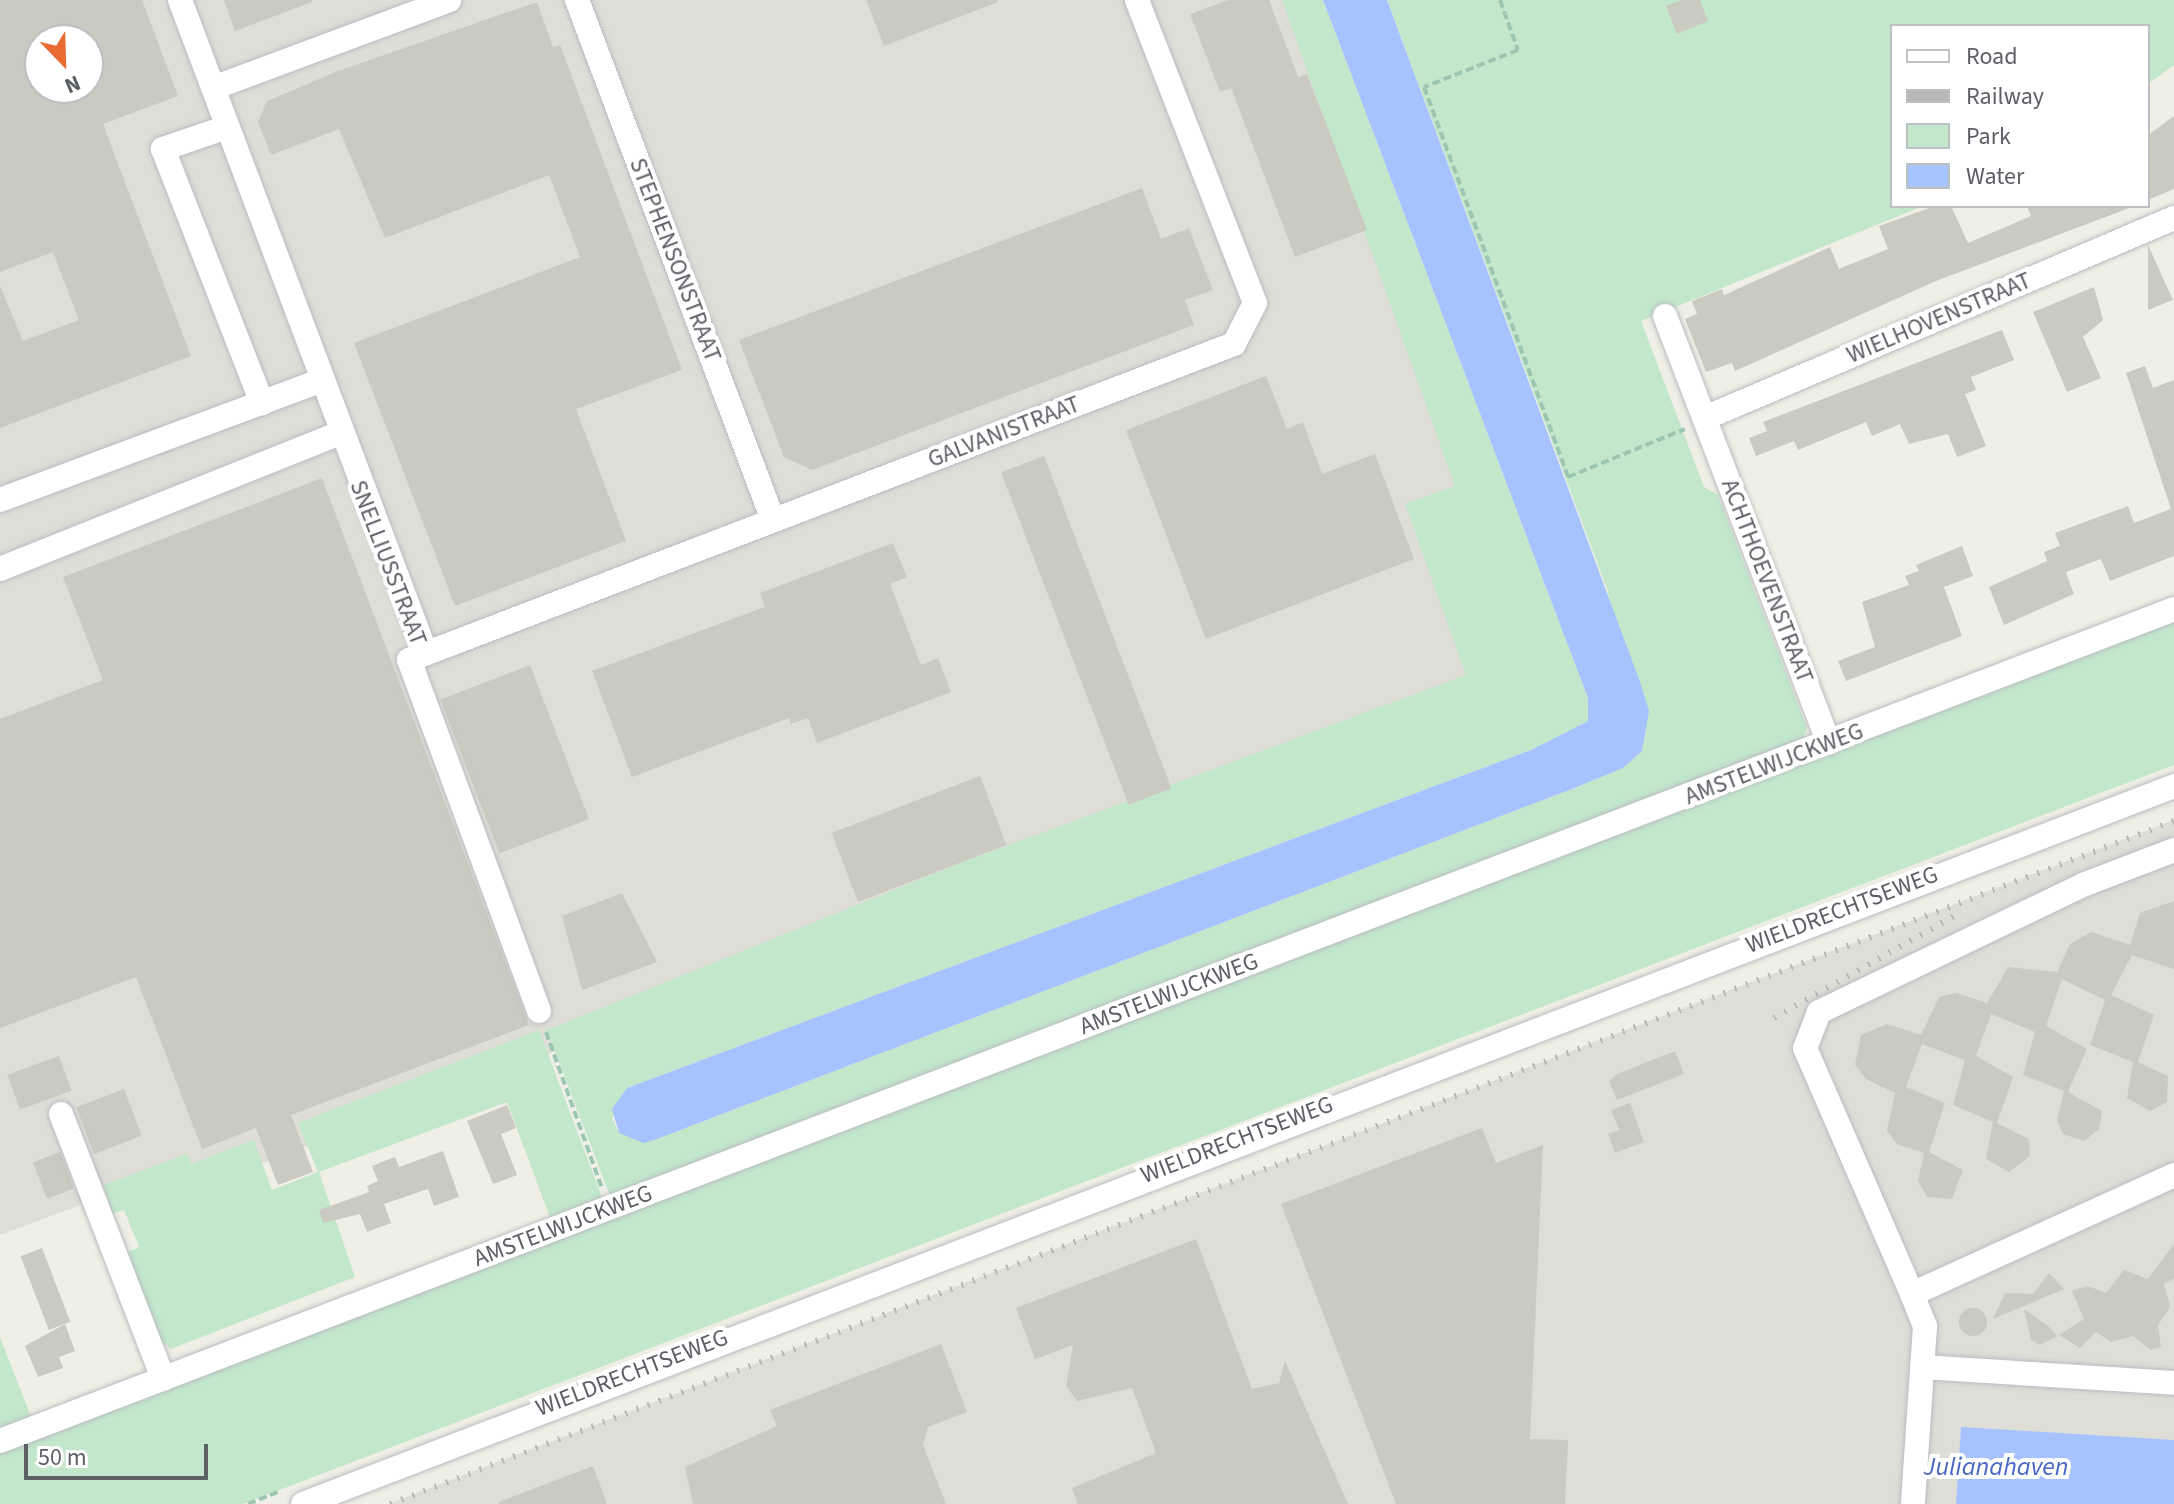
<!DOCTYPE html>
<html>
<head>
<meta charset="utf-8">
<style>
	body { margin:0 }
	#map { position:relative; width:2174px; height:1504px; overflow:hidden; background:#efefe5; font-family:"Source Sans 3",sans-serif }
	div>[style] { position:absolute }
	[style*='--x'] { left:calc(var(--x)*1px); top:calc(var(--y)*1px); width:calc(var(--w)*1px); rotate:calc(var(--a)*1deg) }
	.industrial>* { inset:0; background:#deded7 }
	.green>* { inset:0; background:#c2e7cb }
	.water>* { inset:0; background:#a6c3ff }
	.building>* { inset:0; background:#cacac1; transform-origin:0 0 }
	.round { border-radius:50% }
	.path>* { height:4px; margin-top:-2px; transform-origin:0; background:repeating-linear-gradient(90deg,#9bc7b2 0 8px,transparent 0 12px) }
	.roads { filter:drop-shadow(0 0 2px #babbc1) drop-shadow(0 0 2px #babbc1) }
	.minor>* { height:24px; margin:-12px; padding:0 12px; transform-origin:12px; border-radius:12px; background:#fff }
	.rail>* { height:6px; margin-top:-3px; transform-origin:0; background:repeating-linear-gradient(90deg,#b8b8b9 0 2px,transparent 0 12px) }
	span { translate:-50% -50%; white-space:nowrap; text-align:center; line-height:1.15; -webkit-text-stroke:8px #fff; paint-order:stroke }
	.street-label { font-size:24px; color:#5d5f66 }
	.water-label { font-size:26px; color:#4767c3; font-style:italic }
	.legend { position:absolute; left:1890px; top:24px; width:260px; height:184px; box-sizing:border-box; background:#fff; border:2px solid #bebfc2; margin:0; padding:10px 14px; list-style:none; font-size:24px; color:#5d5f66 }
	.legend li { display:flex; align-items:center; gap:16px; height:40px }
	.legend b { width:40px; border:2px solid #bebfc2 }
	.north { position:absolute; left:24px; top:24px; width:80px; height:80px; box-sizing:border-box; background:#fff; border:2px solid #bebfc2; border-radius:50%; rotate:157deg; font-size:22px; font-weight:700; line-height:32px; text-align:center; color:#5d5f66 }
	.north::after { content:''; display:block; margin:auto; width:28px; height:36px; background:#e96b32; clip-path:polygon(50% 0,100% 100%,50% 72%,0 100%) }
	.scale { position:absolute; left:24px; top:1444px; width:184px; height:36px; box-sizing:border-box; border:4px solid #5d5f66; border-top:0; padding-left:10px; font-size:24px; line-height:28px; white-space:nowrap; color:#5d5f66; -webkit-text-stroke:6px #fff; paint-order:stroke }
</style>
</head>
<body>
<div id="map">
	<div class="industrial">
		<div style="clip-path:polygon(evenodd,0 0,1302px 0,1543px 672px,206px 1185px,198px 1161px,0 1235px,0 0,40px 40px,88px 40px,88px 88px,40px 88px,40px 40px)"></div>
		<div style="clip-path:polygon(2174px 820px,2174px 1440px,1957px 1504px,388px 1504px)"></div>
	</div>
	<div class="green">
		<div style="clip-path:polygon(1282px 0,1323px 0,1588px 698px,1588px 721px,1531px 750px,627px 1088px,612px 1118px,619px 1133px,657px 1139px,1572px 789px,1622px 768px,1642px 751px,1607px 589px,1387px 0,2174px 0,2174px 65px,2148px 84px,2148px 26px,1892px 26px,1892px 206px,1923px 206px,1641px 321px,1704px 487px,1718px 495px,1807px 728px,1802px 741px,610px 1196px,547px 1030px,961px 863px,1466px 675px,1405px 504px,1455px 486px)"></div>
		<div style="clip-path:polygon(2174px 621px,2174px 765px,243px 1504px,0 1504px,0 1452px)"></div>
		<div style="clip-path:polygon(539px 1030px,603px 1200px,551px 1220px,507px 1102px,319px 1172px,355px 1277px,171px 1349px,157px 1337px,123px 1254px,139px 1247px,124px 1210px,113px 1214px,103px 1185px,187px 1154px,191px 1164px,254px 1140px,272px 1190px,318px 1172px,298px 1123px)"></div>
		<div style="clip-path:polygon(0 1337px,31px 1417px,0 1429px)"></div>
	</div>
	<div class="water">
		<div style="clip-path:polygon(1323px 0,1387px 0,1640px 682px,1649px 711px,1642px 751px,1623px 768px,1572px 789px,657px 1139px,644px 1143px,619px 1133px,612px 1109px,627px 1088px,1531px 750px,1588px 721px,1588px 698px)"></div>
		<div style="clip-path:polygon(1961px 1427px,2174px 1440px,2174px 1504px,1956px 1504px)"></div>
	</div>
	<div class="building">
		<div style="clip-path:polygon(evenodd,0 0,142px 0,178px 96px,103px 124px,191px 356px,0 428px,0 286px,23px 341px,79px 320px,53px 252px,0 272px,0 0,40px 40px,88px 40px,88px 88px,40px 88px,40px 40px)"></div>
		<div style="clip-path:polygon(224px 0,312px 0,312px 2px,235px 31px)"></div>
		<div style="clip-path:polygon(866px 0,998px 0,998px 2px,884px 46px)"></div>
		<div style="clip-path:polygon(1228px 0,1269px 0,1298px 77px,1307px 74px,1367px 230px,1295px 257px,1231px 88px,1220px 92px,1190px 14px)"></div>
		<div style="clip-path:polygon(1681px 0,1700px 0,1708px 21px,1677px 34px,1666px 6px)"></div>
		<div style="clip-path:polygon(537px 2px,553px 47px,560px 45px,682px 370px,576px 409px,626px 541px,455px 606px,354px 343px,580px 257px,549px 175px,385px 238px,339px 129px,271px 155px,258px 122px,267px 101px,338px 71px)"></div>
		<div style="clip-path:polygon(2174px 116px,2174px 189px,2148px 200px,2148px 135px)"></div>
		<div style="clip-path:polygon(1142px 188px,1161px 239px,1189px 228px,1213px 290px,1185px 300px,1194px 325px,812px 470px,784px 457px,739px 340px)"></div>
		<div style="clip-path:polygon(1935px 206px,1951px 206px,1968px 243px,2031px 216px,2027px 206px,2132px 207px,1936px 281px,1735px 371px,1732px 363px,1706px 372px,1685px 319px,1697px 314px,1692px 301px,1722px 289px,1724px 295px,1830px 247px,1839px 269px,1888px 249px,1879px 226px)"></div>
		<div style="clip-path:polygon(2148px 245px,2173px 300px,2148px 310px)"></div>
		<div style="clip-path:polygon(2094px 287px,2103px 320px,2083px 337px,2101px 378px,2067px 392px,2033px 312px)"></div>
		<div style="clip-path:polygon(2002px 330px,2014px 360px,1971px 377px,1976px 390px,1965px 394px,1986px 446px,1957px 457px,1948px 434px,1909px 444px,1900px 424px,1872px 436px,1866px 422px,1798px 450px,1794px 441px,1756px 456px,1749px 438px,1767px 431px,1763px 422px)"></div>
		<div style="clip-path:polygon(2145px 366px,2153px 388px,2174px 380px,2174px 556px,2110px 581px,2101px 559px,2066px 572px,2074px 594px,2004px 625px,1989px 587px,2047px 561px,2044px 552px,2060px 546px,2055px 533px,2128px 506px,2134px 523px,2171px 509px,2126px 373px)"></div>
		<div style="clip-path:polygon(1266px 376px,1287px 429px,1303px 422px,1322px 474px,1375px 454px,1414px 559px,1206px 639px,1126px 430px)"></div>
		<div style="left:1044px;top:456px;width:356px;height:46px;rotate:69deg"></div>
		<div style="clip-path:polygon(322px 478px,529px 1025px,291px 1115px,313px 1172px,278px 1185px,256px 1128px,202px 1149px,136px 977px,0 1028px,0 719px,103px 680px,63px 577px)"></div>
		<div style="clip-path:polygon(893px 543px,907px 577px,890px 584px,921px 665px,938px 658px,951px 692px,817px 743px,808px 718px,791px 724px,789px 718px,632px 777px,592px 671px,765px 607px,760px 593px)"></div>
		<div style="clip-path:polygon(1962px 546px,1973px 576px,1944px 587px,1962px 636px,1846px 681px,1838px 661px,1875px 647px,1862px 602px,1909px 585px,1905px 576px,1919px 571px,1916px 565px)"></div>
		<div style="left:530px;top:665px;width:165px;height:96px;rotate:69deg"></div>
		<div style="left:980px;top:776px;width:74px;height:159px;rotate:69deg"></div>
		<div style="clip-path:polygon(622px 893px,657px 962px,582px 990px,562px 916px)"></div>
		<div style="clip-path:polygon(2174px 901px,2174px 969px,2132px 955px,2111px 995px,2154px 1015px,2138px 1062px,2168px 1076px,2167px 1102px,2150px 1111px,2127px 1098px,2133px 1062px,2090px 1045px,2105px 1000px,2062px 979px,2046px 1026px,2087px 1049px,2068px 1092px,2102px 1111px,2099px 1129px,2084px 1141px,2063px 1134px,2057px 1120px,2064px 1091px,2023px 1075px,2035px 1032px,1991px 1014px,1976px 1056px,2013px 1077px,1997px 1123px,2029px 1139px,2030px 1156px,2009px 1172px,1986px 1159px,1993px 1122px,1953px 1105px,1965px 1060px,1922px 1044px,1906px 1087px,1945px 1103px,1929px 1152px,1963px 1170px,1952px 1199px,1927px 1197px,1918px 1181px,1924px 1153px,1897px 1144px,1887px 1131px,1895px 1093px,1866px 1079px,1855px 1065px,1861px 1035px,1887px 1024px,1921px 1035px,1939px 997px,1957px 993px,1987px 1003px,2008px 967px,2057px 972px,2070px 944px,2091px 932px,2130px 945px,2140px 913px)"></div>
		<div style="clip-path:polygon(1675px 1051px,1684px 1074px,1617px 1100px,1609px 1081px,1617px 1074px)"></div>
		<div style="left:59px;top:1056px;width:37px;height:55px;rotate:70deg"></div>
		<div style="left:124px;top:1089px;width:50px;height:51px;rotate:69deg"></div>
		<div style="clip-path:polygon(1630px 1103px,1644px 1142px,1615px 1153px,1608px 1134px,1619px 1130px,1611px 1110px)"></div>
		<div style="clip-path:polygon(507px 1105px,516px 1128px,501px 1134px,517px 1175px,493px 1184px,467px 1121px)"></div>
		<div style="clip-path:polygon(1482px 1128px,1496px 1163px,1543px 1145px,1530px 1439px,1568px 1440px,1565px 1504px,1396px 1504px,1281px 1204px)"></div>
		<div style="clip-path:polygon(443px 1151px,459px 1197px,434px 1206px,428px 1189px,384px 1204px,391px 1223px,367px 1232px,360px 1214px,323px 1223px,319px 1210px,369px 1192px,367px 1186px,378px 1181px,372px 1166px,395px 1157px,399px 1167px)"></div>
		<div style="left:60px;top:1152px;width:39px;height:29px;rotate:69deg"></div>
		<div style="clip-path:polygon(1196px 1239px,1252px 1389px,1279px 1383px,1285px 1361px,1348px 1504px,1078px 1504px,1072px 1488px,1156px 1453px,1132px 1388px,1077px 1401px,1066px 1386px,1073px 1345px,1035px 1359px,1016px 1308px)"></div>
		<div style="clip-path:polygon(2174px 1244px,2174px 1279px,2164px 1283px,2170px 1307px,2158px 1325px,2161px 1347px,2151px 1350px,2133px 1336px,2111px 1342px,2096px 1332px,2080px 1348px,2059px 1335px,2084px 1319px,2072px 1291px,2088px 1286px,2106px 1293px,2124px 1270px,2148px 1279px)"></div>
		<div style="left:42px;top:1248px;width:79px;height:23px;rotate:69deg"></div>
		<div style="clip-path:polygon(2049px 1273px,2064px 1289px,1993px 1319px,2005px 1293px,2033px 1294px)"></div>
		<div class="round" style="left:1959px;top:1308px;width:28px;height:28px"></div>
		<div style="clip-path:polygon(2024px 1309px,2048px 1326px,2057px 1336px,2040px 1345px,2031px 1340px)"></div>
		<div style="clip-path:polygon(65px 1324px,75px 1351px,59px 1357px,63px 1368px,38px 1377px,25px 1346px)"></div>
		<div style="clip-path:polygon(941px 1344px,967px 1412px,928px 1427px,923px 1445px,946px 1504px,693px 1504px,685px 1467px,777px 1426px,770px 1410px)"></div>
		<div style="clip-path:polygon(593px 1466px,607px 1504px,499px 1504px,499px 1502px)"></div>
	</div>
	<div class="path">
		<div style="--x:1500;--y:0;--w:53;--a:70.2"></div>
		<div style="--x:1518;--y:50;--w:101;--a:158.5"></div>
		<div style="--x:1424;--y:87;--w:416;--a:69.7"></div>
		<div style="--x:1568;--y:477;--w:126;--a:-22.3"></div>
		<div style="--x:546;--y:1032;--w:164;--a:70.3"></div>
		<div style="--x:248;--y:1504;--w:35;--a:-22"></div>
	</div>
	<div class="roads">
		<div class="minor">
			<div style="--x:180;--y:0;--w:698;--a:69.36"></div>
			<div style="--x:577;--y:0;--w:556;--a:69.35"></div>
			<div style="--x:213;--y:88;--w:252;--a:-20.4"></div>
			<div style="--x:227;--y:127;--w:68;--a:161"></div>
			<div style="--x:163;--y:149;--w:273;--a:68.7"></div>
			<div style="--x:1665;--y:316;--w:457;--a:69"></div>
			<div style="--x:1705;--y:418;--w:510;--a:-23.1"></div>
			<div style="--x:0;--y:500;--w:339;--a:-20.4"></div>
			<div style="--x:0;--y:569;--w:364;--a:-21.8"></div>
			<div style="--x:2174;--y:850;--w:97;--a:159"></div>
			<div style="--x:2083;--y:885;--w:293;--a:154.3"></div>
			<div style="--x:1819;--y:1012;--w:39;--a:111"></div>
			<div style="--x:1805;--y:1048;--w:268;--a:66.5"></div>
			<div style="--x:1912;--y:1294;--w:288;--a:-24.4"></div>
			<div style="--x:539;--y:1011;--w:374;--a:-110.3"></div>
			<div style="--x:409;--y:660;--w:883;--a:-20.96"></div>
			<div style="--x:1234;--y:344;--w:46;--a:-62.9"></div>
			<div style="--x:1255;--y:303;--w:325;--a:-111.3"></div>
			<div style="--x:61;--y:1114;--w:284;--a:68.9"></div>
			<div style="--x:1912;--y:1294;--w:35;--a:68"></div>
			<div style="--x:1925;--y:1326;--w:178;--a:93.9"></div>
			<div style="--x:1922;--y:1367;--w:253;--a:3.6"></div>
			<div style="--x:0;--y:1441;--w:2328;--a:-20.94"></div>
			<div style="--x:303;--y:1504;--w:2004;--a:-20.99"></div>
		</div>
	</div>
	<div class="rail">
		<div style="--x:1774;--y:1018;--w:207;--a:-29.5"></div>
		<div style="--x:390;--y:1504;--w:1910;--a:-20.95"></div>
	</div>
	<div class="street-label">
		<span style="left:675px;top:260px;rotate:69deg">STEPHENSONSTRAAT</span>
		<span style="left:1939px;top:318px;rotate:-23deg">WIELHOVENSTRAAT</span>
		<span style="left:1004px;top:432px;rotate:-21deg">GALVANISTRAAT</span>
		<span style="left:388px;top:563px;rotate:69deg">SNELLIUSSTRAAT</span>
		<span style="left:1767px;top:581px;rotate:69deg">ACHTHOEVENSTRAAT</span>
		<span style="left:1774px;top:764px;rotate:-21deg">AMSTELWIJCKWEG</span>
		<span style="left:1842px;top:910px;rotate:-21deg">WIELDRECHTSEWEG</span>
		<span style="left:1169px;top:994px;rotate:-21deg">AMSTELWIJCKWEG</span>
		<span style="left:1237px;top:1140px;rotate:-21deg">WIELDRECHTSEWEG</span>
		<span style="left:563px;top:1226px;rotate:-21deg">AMSTELWIJCKWEG</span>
		<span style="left:632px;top:1373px;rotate:-21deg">WIELDRECHTSEWEG</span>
	</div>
	<div class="water-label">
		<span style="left:1996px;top:1467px">Julianahaven</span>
	</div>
	<ul class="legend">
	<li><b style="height:10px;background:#fff"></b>Road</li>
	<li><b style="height:10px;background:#b8b8b9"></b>Railway</li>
	<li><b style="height:22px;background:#c2e7cb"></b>Park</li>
	<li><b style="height:22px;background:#a6c3ff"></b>Water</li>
	</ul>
	<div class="north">N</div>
	<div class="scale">50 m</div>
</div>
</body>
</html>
